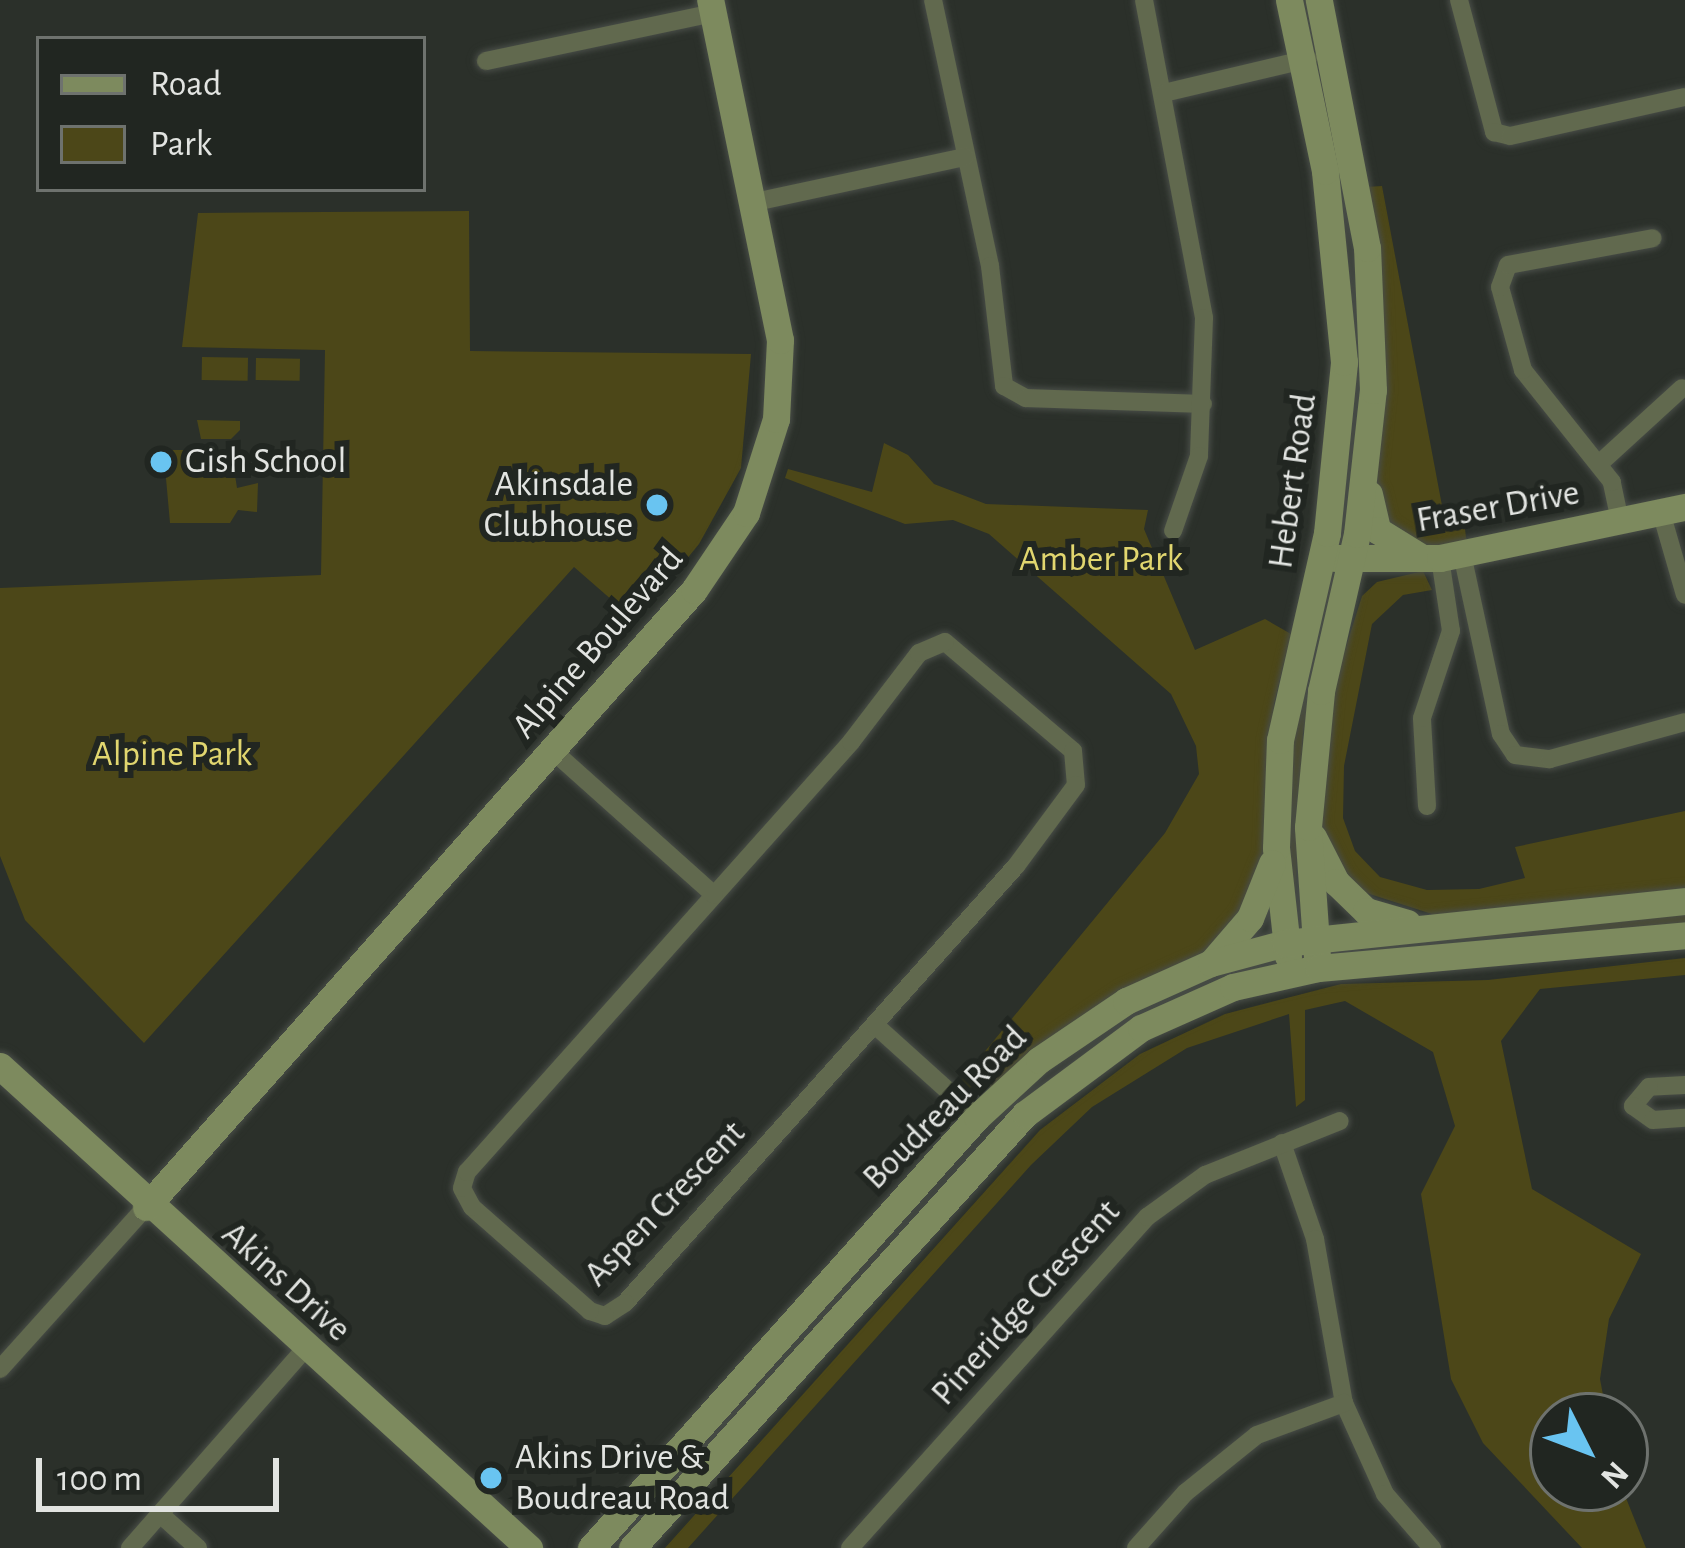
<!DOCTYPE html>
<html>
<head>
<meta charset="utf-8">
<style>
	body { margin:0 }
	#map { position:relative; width:1685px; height:1548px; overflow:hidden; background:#2b302a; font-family:"Alegreya Sans",sans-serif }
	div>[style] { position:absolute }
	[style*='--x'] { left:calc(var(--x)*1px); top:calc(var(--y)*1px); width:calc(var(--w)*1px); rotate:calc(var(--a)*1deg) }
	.green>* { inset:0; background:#4c4718; transform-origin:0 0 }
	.roads { filter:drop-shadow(0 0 3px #484d47) drop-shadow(0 0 3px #484d47) }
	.street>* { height:18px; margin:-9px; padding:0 9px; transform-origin:9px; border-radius:9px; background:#61694e }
	.secondary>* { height:27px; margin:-13.5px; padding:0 13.5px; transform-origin:13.5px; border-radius:13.5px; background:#7d8a5e }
	.dots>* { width:33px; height:33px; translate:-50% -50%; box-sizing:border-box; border:6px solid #212621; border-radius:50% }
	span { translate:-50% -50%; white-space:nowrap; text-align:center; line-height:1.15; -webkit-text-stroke:12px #212621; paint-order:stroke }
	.poi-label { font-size:36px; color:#e2e4e1 }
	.left { translate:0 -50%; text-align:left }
	.right { translate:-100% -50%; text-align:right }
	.street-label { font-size:36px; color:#e2e4e1 }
	.park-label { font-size:36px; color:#e1d66f }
	.legend { position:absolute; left:36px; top:36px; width:390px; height:156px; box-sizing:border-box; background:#212621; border:3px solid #6e726e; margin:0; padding:15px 21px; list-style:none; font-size:36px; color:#e2e4e1 }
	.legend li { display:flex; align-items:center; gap:24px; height:60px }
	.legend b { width:60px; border:3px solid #6e726e }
	.north { position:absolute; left:1529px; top:1392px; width:120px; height:120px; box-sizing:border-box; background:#212621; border:3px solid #6e726e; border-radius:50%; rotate:132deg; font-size:33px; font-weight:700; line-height:48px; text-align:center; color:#e2e4e1 }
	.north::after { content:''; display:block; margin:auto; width:42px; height:54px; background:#69c4f1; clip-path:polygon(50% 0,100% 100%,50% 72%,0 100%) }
	.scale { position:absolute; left:36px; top:1458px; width:243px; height:54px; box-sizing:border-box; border:6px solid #e2e4e1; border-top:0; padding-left:15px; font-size:36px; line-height:42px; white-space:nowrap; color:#e2e4e1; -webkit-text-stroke:9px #212621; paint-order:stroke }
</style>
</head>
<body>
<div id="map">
	<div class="green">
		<div style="clip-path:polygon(1382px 186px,1446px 527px,1465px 529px,1467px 545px,1424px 548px,1392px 530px,1374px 490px,1366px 187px)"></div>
		<div style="clip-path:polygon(469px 211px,470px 351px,751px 354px,741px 468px,699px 544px,636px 621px,574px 567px,144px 1043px,25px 920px,0 856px,0 588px,321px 575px,325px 350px,182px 347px,198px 213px)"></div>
		<div style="left:202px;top:357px;width:46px;height:23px;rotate:1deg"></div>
		<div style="left:256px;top:358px;width:44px;height:22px;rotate:1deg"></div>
		<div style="clip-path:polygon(197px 420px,240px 421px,240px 430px,231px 439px,201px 439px)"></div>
		<div style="clip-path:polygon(884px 443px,908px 455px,934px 484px,986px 504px,1148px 510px,1144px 529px,1195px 650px,1265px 619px,1291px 634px,1274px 704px,1264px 855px,1247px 909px,1206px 951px,990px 1087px,969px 1091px,958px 1084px,1165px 833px,1199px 774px,1196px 746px,1171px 694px,989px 534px,953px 520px,905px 524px,785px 478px,788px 469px,872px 492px)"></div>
		<div style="clip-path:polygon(172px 450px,231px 450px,237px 488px,258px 483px,257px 512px,238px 510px,230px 523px,170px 523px,164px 456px)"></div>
		<div style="clip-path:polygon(1423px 571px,1432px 590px,1403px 595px,1372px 624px,1344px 766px,1343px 818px,1355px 851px,1380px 877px,1427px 890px,1479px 889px,1525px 878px,1515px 847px,1685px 811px,1685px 894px,1435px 915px,1357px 890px,1321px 831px,1326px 710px,1362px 596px,1377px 582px)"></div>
		<div style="clip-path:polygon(1337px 576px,1303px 732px,1294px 915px,1288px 843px,1294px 716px,1326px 589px)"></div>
		<div style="clip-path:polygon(1685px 914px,1685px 925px,1335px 948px,1340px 943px)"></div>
		<div style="clip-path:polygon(1685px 958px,1685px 975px,1540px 989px,1501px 1041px,1532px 1189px,1641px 1254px,1609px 1319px,1600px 1379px,1607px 1416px,1553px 1416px,1553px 1488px,1622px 1488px,1646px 1548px,1582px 1548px,1483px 1443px,1451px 1379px,1421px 1194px,1455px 1126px,1433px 1052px,1345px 1001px,1305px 1010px,1305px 1100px,1296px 1107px,1289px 1014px,1187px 1048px,1092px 1107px,1031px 1165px,688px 1548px,665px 1548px,1040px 1130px,1140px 1054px,1225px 1014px,1341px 984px,1488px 980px)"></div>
	</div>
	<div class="roads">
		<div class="street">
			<div style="--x:933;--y:0;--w:272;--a:77.9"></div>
			<div style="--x:990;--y:266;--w:121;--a:83.3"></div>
			<div style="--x:1004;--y:386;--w:25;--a:29"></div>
			<div style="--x:1026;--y:398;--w:177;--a:1.9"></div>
			<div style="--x:1144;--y:0;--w:324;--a:79.3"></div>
			<div style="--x:1204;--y:318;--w:138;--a:92.1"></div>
			<div style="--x:1199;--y:456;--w:79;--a:109.1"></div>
			<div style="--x:1459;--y:0;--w:137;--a:75.1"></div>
			<div style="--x:1494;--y:132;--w:16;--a:14"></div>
			<div style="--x:1510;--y:136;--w:179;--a:-12.6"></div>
			<div style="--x:486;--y:61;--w:232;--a:-11.9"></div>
			<div style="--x:1164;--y:93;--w:148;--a:-13.3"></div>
			<div style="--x:755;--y:202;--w:215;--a:-12.1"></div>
			<div style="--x:1600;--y:463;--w:111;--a:-42.4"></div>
			<div style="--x:1661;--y:512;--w:86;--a:73.9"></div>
			<div style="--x:1620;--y:521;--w:40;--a:-102"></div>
			<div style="--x:1612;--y:482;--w:143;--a:-128.5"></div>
			<div style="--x:1523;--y:370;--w:86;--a:-105.5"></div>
			<div style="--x:1500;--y:287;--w:23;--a:-70"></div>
			<div style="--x:1508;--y:265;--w:147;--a:-10.5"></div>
			<div style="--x:1462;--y:554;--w:184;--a:77.8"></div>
			<div style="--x:1501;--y:734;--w:25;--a:56"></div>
			<div style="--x:1515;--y:755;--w:35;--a:7"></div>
			<div style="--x:1550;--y:759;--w:140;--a:-15.3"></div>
			<div style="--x:945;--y:642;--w:168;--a:40.4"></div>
			<div style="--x:1073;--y:751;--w:34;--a:85"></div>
			<div style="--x:1076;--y:785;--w:101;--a:126.5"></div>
			<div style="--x:1016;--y:866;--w:586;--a:131.82"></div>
			<div style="--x:625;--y:1303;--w:24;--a:147"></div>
			<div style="--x:605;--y:1316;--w:16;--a:-162"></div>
			<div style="--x:590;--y:1311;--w:157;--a:-138.6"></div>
			<div style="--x:472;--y:1207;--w:21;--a:-118"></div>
			<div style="--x:462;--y:1188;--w:17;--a:-73"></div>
			<div style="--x:467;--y:1172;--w:577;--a:-48.23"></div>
			<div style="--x:851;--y:742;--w:112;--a:-52.6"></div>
			<div style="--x:919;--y:653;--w:28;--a:-23"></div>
			<div style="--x:552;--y:750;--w:217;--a:41.8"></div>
			<div style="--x:1427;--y:806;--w:88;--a:-93.3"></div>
			<div style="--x:1422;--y:718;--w:92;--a:-71.6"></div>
			<div style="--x:1451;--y:631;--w:74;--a:-98.6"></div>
			<div style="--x:875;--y:1025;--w:137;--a:42"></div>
			<div style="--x:1685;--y:1085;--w:36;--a:177"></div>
			<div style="--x:1649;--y:1087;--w:25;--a:130"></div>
			<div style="--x:1633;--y:1106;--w:24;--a:35"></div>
			<div style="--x:1653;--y:1120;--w:32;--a:-4"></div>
			<div style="--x:1282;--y:1143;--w:102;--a:71"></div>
			<div style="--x:1315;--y:1239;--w:167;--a:80"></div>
			<div style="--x:1344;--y:1403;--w:100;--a:65.7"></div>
			<div style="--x:1385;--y:1494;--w:72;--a:49"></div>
			<div style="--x:0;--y:1369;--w:218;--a:-48"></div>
			<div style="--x:160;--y:1514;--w:51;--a:41.8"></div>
			<div style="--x:130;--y:1548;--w:266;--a:-48.7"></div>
			<div style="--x:850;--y:1548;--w:445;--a:-48.1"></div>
			<div style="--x:1147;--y:1217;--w:72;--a:-35.9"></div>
			<div style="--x:1205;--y:1175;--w:145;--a:-21.8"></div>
			<div style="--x:1136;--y:1548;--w:74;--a:-48.3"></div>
			<div style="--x:1185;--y:1493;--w:92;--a:-38.9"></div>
			<div style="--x:1257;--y:1435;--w:93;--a:-20.2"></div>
		</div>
		<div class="secondary">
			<div style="--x:1369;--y:494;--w:37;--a:77"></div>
			<div style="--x:1377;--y:530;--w:49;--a:31.8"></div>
			<div style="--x:1335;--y:558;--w:105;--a:0"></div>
			<div style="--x:1440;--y:558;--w:250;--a:-11.8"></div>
			<div style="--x:1313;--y:837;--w:51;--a:62.9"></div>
			<div style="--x:1336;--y:882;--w:42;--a:44"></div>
			<div style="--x:1366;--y:911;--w:43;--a:16.3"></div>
			<div style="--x:1288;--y:956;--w:109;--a:-96.3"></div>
			<div style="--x:1276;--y:848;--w:108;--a:-87.9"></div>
			<div style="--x:1280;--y:740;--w:212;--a:-77.2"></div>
			<div style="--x:1327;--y:533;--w:172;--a:-84.3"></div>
			<div style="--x:1344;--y:362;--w:192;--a:-95.7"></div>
			<div style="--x:1325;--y:171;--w:175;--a:-101.9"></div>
			<div style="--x:1317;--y:957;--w:130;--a:-94"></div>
			<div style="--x:1308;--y:827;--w:137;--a:-84.5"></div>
			<div style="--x:1321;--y:691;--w:161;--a:-77.1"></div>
			<div style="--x:1357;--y:534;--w:145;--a:-83.7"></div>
			<div style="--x:1373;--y:390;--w:142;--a:-92.4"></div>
			<div style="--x:1367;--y:248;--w:253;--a:-101"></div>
			<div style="--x:1212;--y:962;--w:58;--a:-49.2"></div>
			<div style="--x:1250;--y:918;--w:59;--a:-68.2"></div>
			<div style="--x:0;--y:1066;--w:716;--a:42.34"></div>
			<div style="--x:146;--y:1207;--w:825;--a:-48.39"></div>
			<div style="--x:694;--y:590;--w:93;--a:-56"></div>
			<div style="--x:746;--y:513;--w:99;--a:-72.3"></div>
			<div style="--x:776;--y:419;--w:79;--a:-87.1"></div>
			<div style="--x:780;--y:340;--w:347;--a:-101.6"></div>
			<div style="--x:591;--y:1548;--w:579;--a:-48.15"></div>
			<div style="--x:977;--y:1117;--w:84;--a:-42.6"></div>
			<div style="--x:1039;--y:1060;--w:105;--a:-34.1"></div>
			<div style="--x:1126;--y:1001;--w:93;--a:-24.1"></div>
			<div style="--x:1211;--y:963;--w:77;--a:-15.1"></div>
			<div style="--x:1285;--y:943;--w:402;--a:-6"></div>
			<div style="--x:632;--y:1548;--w:585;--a:-47.84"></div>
			<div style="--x:1025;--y:1114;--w:144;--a:-36.6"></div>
			<div style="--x:1141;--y:1028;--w:101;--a:-24"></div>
			<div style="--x:1233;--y:987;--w:87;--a:-12.6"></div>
			<div style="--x:1318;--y:968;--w:368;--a:-5.1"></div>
		</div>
	</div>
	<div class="dots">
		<div style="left:161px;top:462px;background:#69c4f1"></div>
		<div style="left:657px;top:505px;background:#69c4f1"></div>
		<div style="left:491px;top:1478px;background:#69c4f1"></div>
	</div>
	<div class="poi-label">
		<span class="left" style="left:185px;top:462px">Gish School</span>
		<span class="right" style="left:633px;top:505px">Akinsdale<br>Clubhouse</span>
		<span class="left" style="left:515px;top:1478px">Akins Drive &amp;<br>Boudreau Road</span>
	</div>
	<div class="street-label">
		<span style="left:1293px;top:481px;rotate:-82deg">Hebert Road</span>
		<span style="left:1498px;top:507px;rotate:-10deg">Fraser Drive</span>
		<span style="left:598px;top:643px;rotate:-49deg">Alpine Boulevard</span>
		<span style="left:945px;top:1108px;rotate:-45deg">Boudreau Road</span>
		<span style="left:665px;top:1204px;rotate:-46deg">Aspen Crescent</span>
		<span style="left:286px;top:1282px;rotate:42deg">Akins Drive</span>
		<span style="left:1026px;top:1303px;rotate:-48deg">Pineridge Crescent</span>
	</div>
	<div class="park-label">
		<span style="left:1101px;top:560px">Amber Park</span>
		<span style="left:172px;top:755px">Alpine Park</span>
	</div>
	<ul class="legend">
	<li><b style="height:15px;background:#7d8a5e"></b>Road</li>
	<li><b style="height:33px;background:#4c4718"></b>Park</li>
	</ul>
	<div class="north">N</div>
	<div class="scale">100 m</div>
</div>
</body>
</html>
